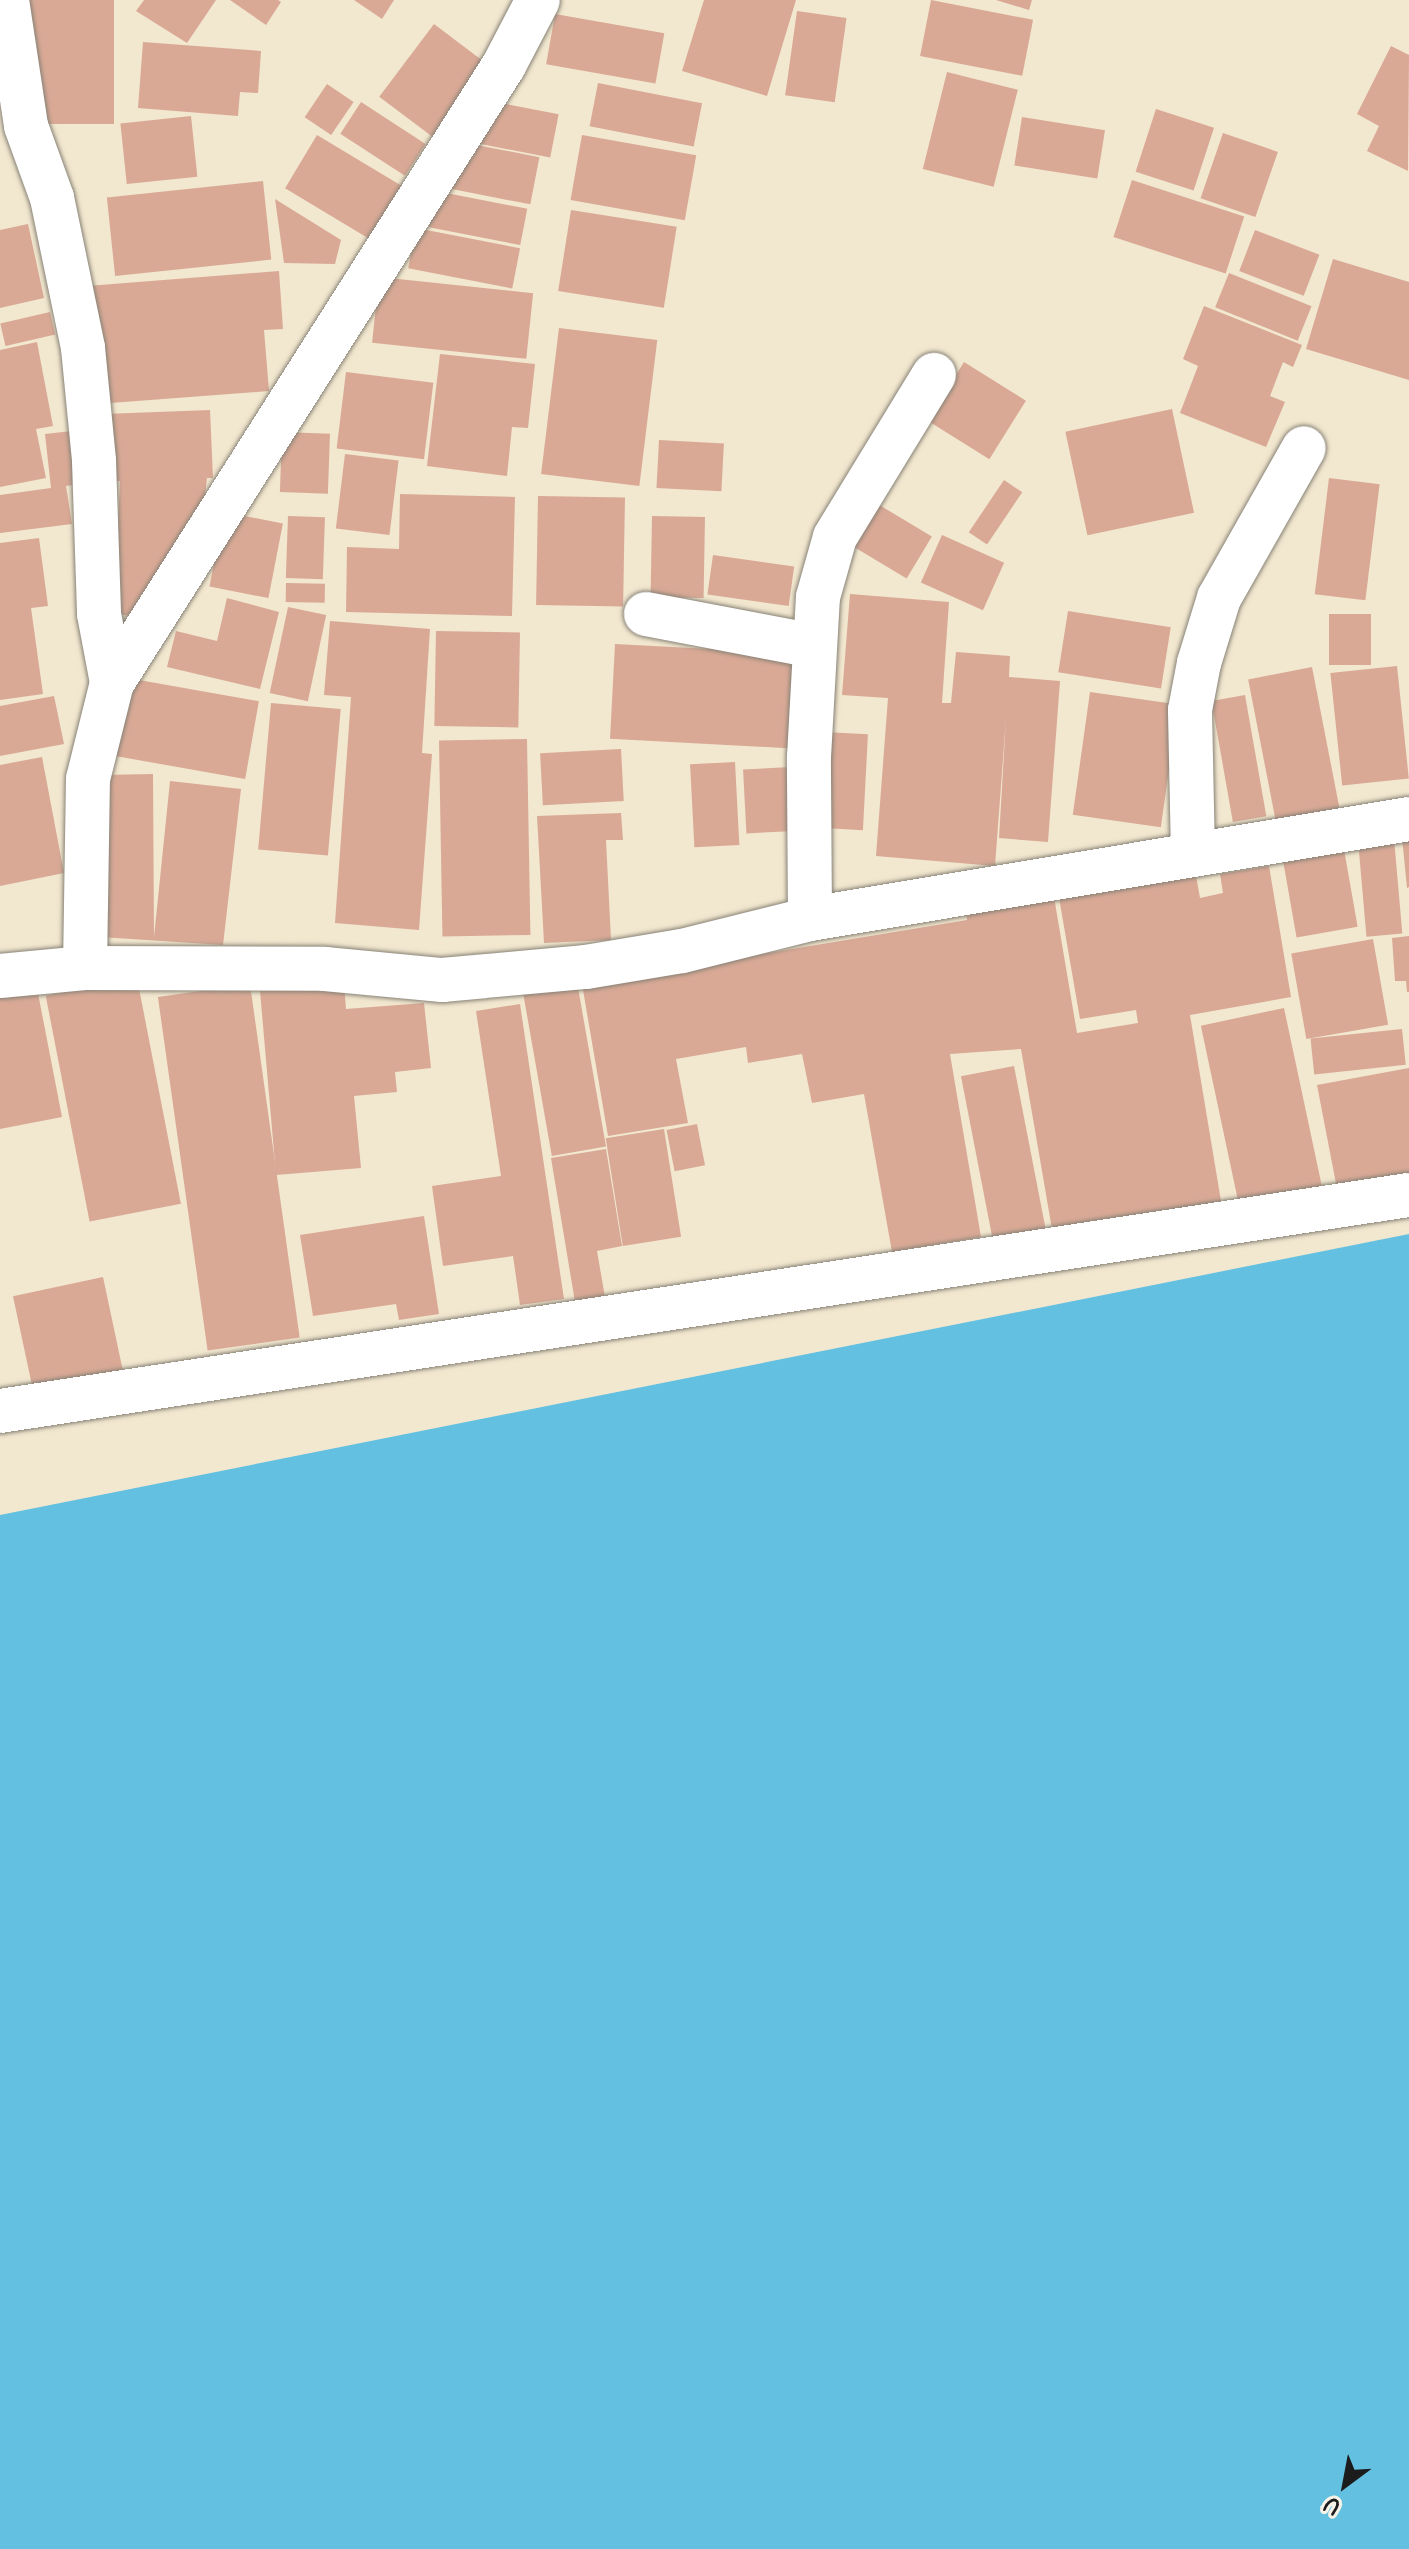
<!DOCTYPE html>
<html>
<head>
<meta charset="utf-8">
<style>
	body { margin:0 }
	#map { position:relative; width:1409px; height:2549px; overflow:hidden; background:#f2e7cf; font-family:Pangolin,sans-serif }
	div>[style] { position:absolute }
	[style*='--x'] { left:calc(var(--x)*1px); top:calc(var(--y)*1px); width:calc(var(--w)*1px); rotate:calc(var(--a)*1deg) }
	.water>* { inset:0; background:#63c0e1 }
	.building>* { inset:0; background:#d9a996; transform-origin:0 0 }
	.roads { filter:drop-shadow(0 0 2px #878276) drop-shadow(0 0 2px #878276) }
	.minor>* { height:44px; margin:-22px; padding:0 22px; transform-origin:22px; border-radius:22px; background:#fff }
	span { translate:-50% -50%; white-space:nowrap; text-align:center; line-height:1.15; -webkit-text-stroke:6px #f7f3e8; paint-order:stroke }
	.north { position:absolute; left:1305px; top:2445px; width:80px; height:80px; -webkit-text-stroke:6px #f7f3e8; paint-order:stroke; rotate:212deg; font-size:22px; font-weight:700; line-height:32px; text-align:center; color:#1c1c1c }
	.north::after { content:''; display:block; margin:auto; width:28px; height:36px; background:#1c1c1c; clip-path:polygon(50% 0,100% 100%,50% 72%,0 100%) }
</style>
</head>
<body>
<div id="map">
	<div class="water">
		<div style="clip-path:polygon(1409px 1234px,1409px 2549px,0 2549px,0 1515px)"></div>
	</div>
	<div class="building">
		<div style="left:24px;top:0;width:90px;height:124px"></div>
		<div style="clip-path:polygon(144px 0,216px 0,187px 43px,136px 11px)"></div>
		<div style="clip-path:polygon(230px 0,278px 0,281px 2px,266px 25px)"></div>
		<div style="clip-path:polygon(354px 0,394px 0,382px 19px)"></div>
		<div style="clip-path:polygon(704px 0,796px 0,767px 96px,682px 71px)"></div>
		<div style="left:931px;top:0;width:104px;height:57px;rotate:11deg"></div>
		<div style="clip-path:polygon(996px 0,1032px 0,1029px 10px)"></div>
		<div style="left:797px;top:11px;width:50px;height:85px;rotate:8deg"></div>
		<div style="left:555px;top:14px;width:111px;height:51px;rotate:10deg"></div>
		<div style="left:434px;top:24px;width:70px;height:91px;rotate:37deg"></div>
		<div style="clip-path:polygon(143px 42px,261px 51px,258px 93px,240px 92px,238px 116px,138px 108px)"></div>
		<div style="clip-path:polygon(1391px 46px,1409px 55px,1408px 171px,1367px 151px,1379px 126px,1357px 114px)"></div>
		<div style="left:947px;top:72px;width:73px;height:100px;rotate:14deg"></div>
		<div style="left:598px;top:83px;width:106px;height:44px;rotate:11deg"></div>
		<div style="left:327px;top:84px;width:32px;height:40px;rotate:34deg"></div>
		<div style="left:485px;top:100px;width:75px;height:44px;rotate:11deg"></div>
		<div style="left:361px;top:102px;width:77px;height:38px;rotate:33deg"></div>
		<div style="left:1156px;top:109px;width:61px;height:66px;rotate:18deg"></div>
		<div style="left:191px;top:116px;width:61px;height:71px;rotate:84deg"></div>
		<div style="left:1022px;top:117px;width:84px;height:49px;rotate:9deg"></div>
		<div style="left:1223px;top:133px;width:58px;height:69px;rotate:19deg"></div>
		<div style="left:317px;top:135px;width:100px;height:62px;rotate:31deg"></div>
		<div style="left:582px;top:135px;width:116px;height:66px;rotate:10deg"></div>
		<div style="left:456px;top:141px;width:85px;height:48px;rotate:11deg"></div>
		<div style="left:1132px;top:180px;width:118px;height:60px;rotate:18deg"></div>
		<div style="left:263px;top:181px;width:79px;height:157px;rotate:84deg"></div>
		<div style="left:436px;top:191px;width:93px;height:37px;rotate:11deg"></div>
		<div style="clip-path:polygon(275px 199px,341px 240px,335px 264px,284px 263px)"></div>
		<div style="left:571px;top:210px;width:107px;height:82px;rotate:9deg"></div>
		<div style="clip-path:polygon(28px 224px,44px 298px,0 308px,0 230px)"></div>
		<div style="left:416px;top:228px;width:106px;height:41px;rotate:11deg"></div>
		<div style="left:1255px;top:230px;width:69px;height:44px;rotate:21deg"></div>
		<div style="clip-path:polygon(1333px 259px,1409px 282px,1409px 380px,1306px 349px)"></div>
		<div style="clip-path:polygon(279px 271px,283px 329px,264px 330px,269px 391px,97px 404px,87px 286px)"></div>
		<div style="left:1229px;top:273px;width:89px;height:37px;rotate:22deg"></div>
		<div style="left:379px;top:277px;width:155px;height:66px;rotate:6deg"></div>
		<div style="clip-path:polygon(1204px 306px,1302px 345px,1293px 367px,1283px 362px,1270px 396px,1285px 402px,1266px 447px,1180px 413px,1198px 366px,1183px 359px)"></div>
		<div style="left:50px;top:312px;width:23px;height:51px;rotate:77deg"></div>
		<div style="left:559px;top:328px;width:99px;height:147px;rotate:7deg"></div>
		<div style="clip-path:polygon(37px 342px,53px 426px,36px 429px,46px 478px,0 487px,0 350px)"></div>
		<div style="clip-path:polygon(440px 354px,535px 364px,528px 428px,512px 427px,507px 476px,427px 466px)"></div>
		<div style="left:964px;top:362px;width:73px;height:69px;rotate:32deg"></div>
		<div style="left:346px;top:372px;width:88px;height:77px;rotate:7deg"></div>
		<div style="left:1172px;top:409px;width:106px;height:109px;rotate:78deg"></div>
		<div style="clip-path:polygon(210px 410px,213px 478px,207px 478px,204px 504px,133px 616px,114px 614px,120px 481px,106px 481px,104px 414px)"></div>
		<div style="clip-path:polygon(72px 431px,79px 484px,66px 486px,72px 524px,0 533px,0 495px,51px 488px,45px 434px)"></div>
		<div style="left:282px;top:432px;width:48px;height:60px;rotate:2deg"></div>
		<div style="left:659px;top:440px;width:65px;height:48px;rotate:3deg"></div>
		<div style="left:345px;top:454px;width:54px;height:75px;rotate:7deg"></div>
		<div style="left:1329px;top:478px;width:51px;height:117px;rotate:7deg"></div>
		<div style="left:1004px;top:480px;width:22px;height:63px;rotate:34deg"></div>
		<div style="clip-path:polygon(400px 494px,515px 497px,512px 616px,346px 612px,347px 547px,399px 549px)"></div>
		<div style="left:538px;top:496px;width:87px;height:109px;rotate:1deg"></div>
		<div style="left:871px;top:500px;width:71px;height:49px;rotate:31deg"></div>
		<div style="left:224px;top:512px;width:60px;height:76px;rotate:11deg"></div>
		<div style="left:288px;top:516px;width:37px;height:62px;rotate:2deg"></div>
		<div style="left:652px;top:516px;width:53px;height:81px;rotate:1deg"></div>
		<div style="left:942px;top:535px;width:68px;height:52px;rotate:24deg"></div>
		<div style="clip-path:polygon(39px 538px,48px 606px,31px 608px,43px 694px,0 700px,0 543px)"></div>
		<div style="left:713px;top:555px;width:82px;height:40px;rotate:8deg"></div>
		<div style="left:286px;top:583px;width:39px;height:19px;rotate:1deg"></div>
		<div style="clip-path:polygon(850px 594px,949px 602px,942px 703px,951px 703px,956px 652px,1010px 656px,1009px 677px,1060px 681px,1048px 842px,999px 838px,1006px 719px,995px 866px,876px 856px,888px 698px,842px 695px)"></div>
		<div style="clip-path:polygon(227px 598px,279px 612px,260px 689px,167px 667px,176px 631px,217px 641px)"></div>
		<div style="left:288px;top:607px;width:39px;height:88px;rotate:12deg"></div>
		<div style="left:1068px;top:611px;width:104px;height:62px;rotate:9deg"></div>
		<div style="left:1329px;top:614px;width:42px;height:51px"></div>
		<div style="clip-path:polygon(330px 621px,430px 629px,422px 753px,432px 754px,419px 930px,335px 923px,351px 697px,324px 695px)"></div>
		<div style="left:436px;top:631px;width:84px;height:95px;rotate:1deg"></div>
		<div style="left:615px;top:644px;width:178px;height:95px;rotate:3deg"></div>
		<div style="left:1397px;top:666px;width:113px;height:67px;rotate:84deg"></div>
		<div style="left:1312px;top:667px;width:145px;height:65px;rotate:79deg"></div>
		<div style="left:122px;top:677px;width:139px;height:79px;rotate:10deg"></div>
		<div style="left:1090px;top:692px;width:89px;height:124px;rotate:8deg"></div>
		<div style="left:1245px;top:695px;width:123px;height:34px;rotate:80deg"></div>
		<div style="clip-path:polygon(54px 696px,64px 744px,0 756px,0 706px)"></div>
		<div style="left:271px;top:703px;width:70px;height:147px;rotate:5deg"></div>
		<div style="left:824px;top:732px;width:44px;height:96px;rotate:3deg"></div>
		<div style="left:527px;top:739px;width:196px;height:88px;rotate:89deg"></div>
		<div style="left:621px;top:749px;width:52px;height:81px;rotate:87deg"></div>
		<div style="clip-path:polygon(42px 757px,64px 873px,0 886px,0 765px)"></div>
		<div style="left:735px;top:762px;width:83px;height:45px;rotate:87deg"></div>
		<div style="left:791px;top:767px;width:64px;height:48px;rotate:87deg"></div>
		<div style="clip-path:polygon(153px 774px,154px 937px,170px 781px,241px 789px,223px 945px,100px 937px,99px 775px)"></div>
		<div style="clip-path:polygon(621px 813px,623px 840px,606px 840px,611px 940px,544px 943px,537px 816px)"></div>
		<div style="clip-path:polygon(1409px 826px,1409px 887px,1407px 888px,1401px 827px)"></div>
		<div style="left:1393px;top:827px;width:107px;height:36px;rotate:85deg"></div>
		<div style="left:1342px;top:838px;width:90px;height:62px;rotate:80deg"></div>
		<div style="clip-path:polygon(1269px 866px,1291px 997px,1190px 1015px,1222px 1207px,1053px 1235px,1021px 1049px,950px 1054px,981px 1237px,892px 1252px,864px 1094px,812px 1103px,802px 1054px,748px 1063px,746px 1047px,676px 1059px,688px 1123px,608px 1136px,582px 984px,967px 920px,965px 905px,1053px 891px,1077px 1033px,1138px 1023px,1136px 1010px,1080px 1019px,1058px 892px,1195px 870px,1200px 898px,1223px 893px,1220px 874px)"></div>
		<div style="clip-path:polygon(1409px 936px,1409px 992px,1407px 992px,1406px 981px,1395px 981px,1392px 938px)"></div>
		<div style="left:1373px;top:939px;width:87px;height:83px;rotate:80deg"></div>
		<div style="left:137px;top:978px;width:230px;height:93px;rotate:79deg"></div>
		<div style="left:577px;top:982px;width:167px;height:55px;rotate:80deg"></div>
		<div style="clip-path:polygon(36px 983px,62px 1117px,0 1129px,0 990px)"></div>
		<div style="left:250px;top:984px;width:357px;height:93px;rotate:82deg"></div>
		<div style="clip-path:polygon(344px 984px,346px 1009px,424px 1003px,431px 1068px,395px 1072px,397px 1092px,354px 1096px,361px 1168px,276px 1175px,260px 991px)"></div>
		<div style="clip-path:polygon(520px 1004px,564px 1299px,520px 1305px,513px 1256px,443px 1266px,432px 1186px,501px 1176px,476px 1011px)"></div>
		<div style="left:1284px;top:1008px;width:183px;height:85px;rotate:78deg"></div>
		<div style="left:1402px;top:1029px;width:36px;height:92px;rotate:84deg"></div>
		<div style="left:1014px;top:1066px;width:170px;height:54px;rotate:79deg"></div>
		<div style="clip-path:polygon(1409px 1068px,1409px 1180px,1338px 1194px,1317px 1085px)"></div>
		<div style="left:697px;top:1124px;width:42px;height:31px;rotate:79deg"></div>
		<div style="left:664px;top:1129px;width:109px;height:59px;rotate:81deg"></div>
		<div style="clip-path:polygon(606px 1149px,622px 1246px,597px 1251px,605px 1297px,575px 1302px,551px 1158px)"></div>
		<div style="clip-path:polygon(424px 1216px,439px 1314px,399px 1320px,396px 1304px,313px 1316px,300px 1235px)"></div>
		<div style="left:103px;top:1277px;width:95px;height:92px;rotate:78deg"></div>
	</div>
	<div class="roads">
		<div class="minor">
			<div style="--x:7;--y:0;--w:127;--a:81.4"></div>
			<div style="--x:26;--y:126;--w:77;--a:70.1"></div>
			<div style="--x:52;--y:198;--w:153;--a:78.3"></div>
			<div style="--x:83;--y:348;--w:114;--a:84.4"></div>
			<div style="--x:94;--y:461;--w:153;--a:88.1"></div>
			<div style="--x:99;--y:614;--w:70;--a:79.3"></div>
			<div style="--x:646;--y:614;--w:170;--a:10.8"></div>
			<div style="--x:1193;--y:855;--w:145;--a:-91.2"></div>
			<div style="--x:1190;--y:710;--w:48;--a:-79.2"></div>
			<div style="--x:1199;--y:663;--w:68;--a:-72.9"></div>
			<div style="--x:1219;--y:598;--w:172;--a:-60.5"></div>
			<div style="--x:810;--y:919;--w:162;--a:-90.4"></div>
			<div style="--x:809;--y:757;--w:160;--a:-86.8"></div>
			<div style="--x:818;--y:597;--w:62;--a:-74.2"></div>
			<div style="--x:835;--y:537;--w:190;--a:-58.6"></div>
			<div style="--x:85;--y:968;--w:189;--a:-89.1"></div>
			<div style="--x:88;--y:779;--w:99;--a:-76"></div>
			<div style="--x:112;--y:683;--w:732;--a:-57.61"></div>
			<div style="--x:504;--y:65;--w:73;--a:-62.4"></div>
			<div style="--x:0;--y:976;--w:85;--a:-5.4"></div>
			<div style="--x:85;--y:968;--w:240;--a:0.2"></div>
			<div style="--x:325;--y:969;--w:118;--a:5.4"></div>
			<div style="--x:442;--y:980;--w:145;--a:-5.2"></div>
			<div style="--x:586;--y:967;--w:97;--a:-9.5"></div>
			<div style="--x:682;--y:951;--w:132;--a:-14"></div>
			<div style="--x:810;--y:919;--w:607;--a:-9.48"></div>
			<div style="--x:0;--y:1411;--w:1425;--a:-8.72"></div>
		</div>
	</div>
	<div class="north">U</div>
</div>
</body>
</html>
